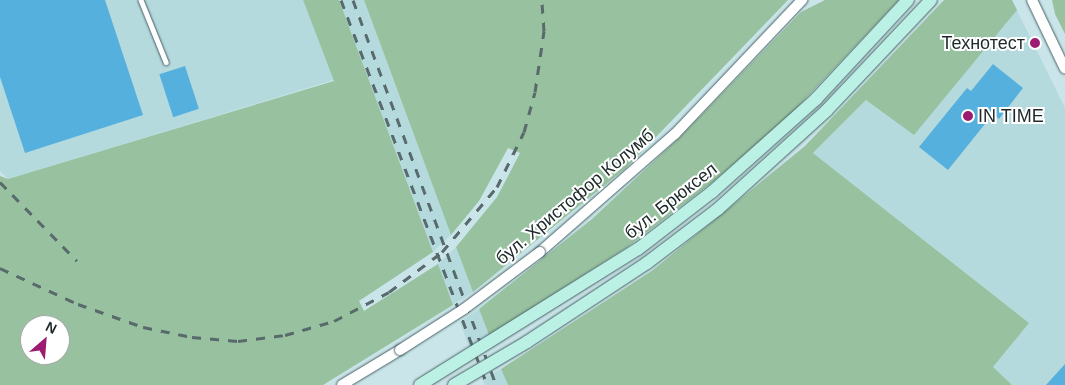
<!DOCTYPE html>
<html>
<head>
<meta charset="utf-8">
<style>
	body { margin:0 }
	#map { position:relative; width:1065px; height:385px; overflow:hidden; background:#c9e5e9; font-family:Helvetica,sans-serif }
	div>[style] { position:absolute }
	[style*='--x'] { left:calc(var(--x)*1px); top:calc(var(--y)*1px); width:calc(var(--w)*1px); rotate:calc(var(--a)*1deg) }
	.built>* { inset:0; background:#b5dade }
	.green>* { inset:0; background:#98c19f }
	.building>* { inset:0; background:#56b0dd; transform-origin:0 0 }
	.roads { filter:drop-shadow(0 0 1px #486164) drop-shadow(0 0 1px #486164) }
	.service>* { height:4.5px; margin:-2.25px; padding:0 2.25px; transform-origin:2.25px; border-radius:2.25px; background:#fff }
	.tertiary>* { height:10px; margin:-5px; padding:0 5px; transform-origin:5px; border-radius:5px; background:#fff }
	.rail>* { height:3px; margin-top:-1.5px; transform-origin:0; background:repeating-linear-gradient(90deg,#596a6c 0 9px,transparent 0 18px) }
	.bridges { filter:drop-shadow(0 0 1px #486164) drop-shadow(0 0 1px #486164) }
	.tertiary-bridge>* { height:10px; margin:-5px; padding:0 5px; transform-origin:5px; border-radius:5px; background:#fff }
	.primary-bridge>* { height:12px; margin:-6px; padding:0 6px; transform-origin:6px; border-radius:6px; background:#bbf1e5 }
	.dots>* { width:14px; height:14px; translate:-50% -50%; box-sizing:border-box; border:2px solid #fff; border-radius:50% }
	span { translate:-50% -50%; white-space:nowrap; text-align:center; line-height:1.15; -webkit-text-stroke:4px #fff; paint-order:stroke }
	.poi-label { font-size:18px; color:#1e292a }
	.right { translate:-100% -50%; text-align:right }
	.left { translate:0 -50%; text-align:left }
	.street-label { font-size:18px; color:#1e292a }
	.north { position:absolute; left:20px; top:315px; width:50px; height:50px; box-sizing:border-box; background:#fff; border:1px solid #a5a9aa; border-radius:50%; rotate:27deg; font-size:14px; font-weight:700; line-height:20px; text-align:center; color:#1e292a }
	.north::after { content:''; display:block; margin:auto; width:18px; height:22px; background:#9b1c71; clip-path:polygon(50% 0,100% 100%,50% 72%,0 100%) }
</style>
</head>
<body>
<div id="map">
	<div class="built">
		<div style="clip-path:polygon(0 0,303px 0,334px 80px,8px 179px,0 171px)"></div>
		<div style="clip-path:polygon(339px 0,364px 0,382px 49px,451px 235px,433px 252px)"></div>
		<div style="clip-path:polygon(1012px 0,1065px 108px,1065px 385px,1012px 385px,993px 367px,1029px 323px,813px 153px,866px 100px)"></div>
		<div style="clip-path:polygon(456px 247px,473px 292px,453px 305px,438px 264px)"></div>
		<div style="clip-path:polygon(479px 309px,489px 335px,469px 347px,460px 322px)"></div>
		<div style="clip-path:polygon(501px 369px,508px 385px,485px 385px,482px 379px)"></div>
	</div>
	<div class="green">
		<div style="clip-path:polygon(evenodd,303px 0,339px 0,433px 252px,359px 301px,364px 311px,438px 264px,453px 305px,323px 385px,0 385px,0 176px,8px 179px,334px 81px,303px 0,30px 325px,60px 325px,60px 355px,30px 355px,30px 325px)"></div>
		<div style="clip-path:polygon(364px 0,788px 0,627px 167px,473px 292px,456px 247px,497px 197px,520px 153px,508px 148px,479px 201px,451px 235px)"></div>
		<div style="clip-path:polygon(825px 0,899px 0,791px 114px,714px 181px,626px 248px,489px 335px,479px 309px,592px 219px,680px 137px,801px 12px)"></div>
		<div style="clip-path:polygon(944px 0,1012px 0,1017px 10px,914px 135px,866px 100px,813px 153px,1029px 323px,993px 367px,1012px 385px,508px 385px,501px 369px,653px 270px,805px 146px)"></div>
		<div style="clip-path:polygon(1052px 0,1065px 0,1065px 34px,1055px 14px)"></div>
	</div>
	<div class="building">
		<div style="clip-path:polygon(0 0,105px 0,143px 115px,25px 153px,0 77px)"></div>
		<div style="clip-path:polygon(993px 64px,1023px 88px,999px 119px,993px 114px,948px 170px,919px 147px,967px 88px,971px 91px)"></div>
		<div style="left:185px;top:66px;width:45px;height:27px;rotate:72deg"></div>
		<div style="clip-path:polygon(1065px 364px,1065px 385px,1046px 385px)"></div>
	</div>
	<div class="roads">
		<div class="service">
			<div style="--x:141;--y:0;--w:67;--a:68"></div>
		</div>
		<div class="tertiary">
			<div style="--x:1032;--y:0;--w:76;--a:64.4"></div>
			<div style="--x:540;--y:252;--w:179;--a:-41.2"></div>
			<div style="--x:675;--y:134;--w:185;--a:-46.5"></div>
			<div style="--x:342;--y:385;--w:68;--a:-31.1"></div>
		</div>
	</div>
	<div class="rail">
		<div style="--x:341;--y:0;--w:412;--a:69.2"></div>
		<div style="--x:353;--y:0;--w:411;--a:69.6"></div>
		<div style="--x:0;--y:182;--w:110;--a:45.7"></div>
		<div style="--x:0;--y:268;--w:86;--a:24.8"></div>
		<div style="--x:78;--y:304;--w:69;--a:19.5"></div>
		<div style="--x:143;--y:327;--w:50;--a:11.5"></div>
		<div style="--x:192;--y:337;--w:46;--a:5"></div>
		<div style="--x:238;--y:341;--w:47;--a:-7.3"></div>
		<div style="--x:285;--y:335;--w:51;--a:-15.9"></div>
		<div style="--x:334;--y:321;--w:62;--a:-27.8"></div>
		<div style="--x:389;--y:292;--w:66;--a:-37"></div>
		<div style="--x:442;--y:252;--w:85;--a:-49.8"></div>
		<div style="--x:497;--y:187;--w:61;--a:-63.9"></div>
		<div style="--x:524;--y:132;--w:41;--a:-74.6"></div>
		<div style="--x:535;--y:92;--w:62;--a:-81.6"></div>
		<div style="--x:544;--y:31;--w:31;--a:-94"></div>
	</div>
	<div class="bridges">
		<div class="tertiary-bridge">
			<div style="--x:400;--y:350;--w:76;--a:-32.6"></div>
			<div style="--x:464;--y:309;--w:95;--a:-36.9"></div>
		</div>
		<div class="primary-bridge">
			<div style="--x:420;--y:385;--w:257;--a:-32"></div>
			<div style="--x:638;--y:249;--w:93;--a:-37.6"></div>
			<div style="--x:712;--y:192;--w:140;--a:-41.8"></div>
			<div style="--x:816;--y:99;--w:135;--a:-47.1"></div>
			<div style="--x:454;--y:385;--w:85;--a:-30.5"></div>
			<div style="--x:527;--y:342;--w:144;--a:-33.4"></div>
			<div style="--x:647;--y:263;--w:89;--a:-37.3"></div>
			<div style="--x:718;--y:209;--w:147;--a:-42.2"></div>
			<div style="--x:827;--y:110;--w:151;--a:-46.6"></div>
		</div>
	</div>
	<div class="dots">
		<div style="left:1035px;top:43px;background:#9b1c71"></div>
		<div style="left:968px;top:116px;background:#9b1c71"></div>
	</div>
	<div class="poi-label">
		<span class="right" style="left:1025px;top:43px">Технотест</span>
		<span class="left" style="left:978px;top:116px">IN TIME</span>
	</div>
	<div class="street-label">
		<span style="left:575px;top:197px;rotate:-40deg">бул. Христофор Колумб</span>
		<span style="left:671px;top:201px;rotate:-38deg">бул. Брюксел</span>
	</div>
	<div class="north">N</div>
</div>
</body>
</html>
